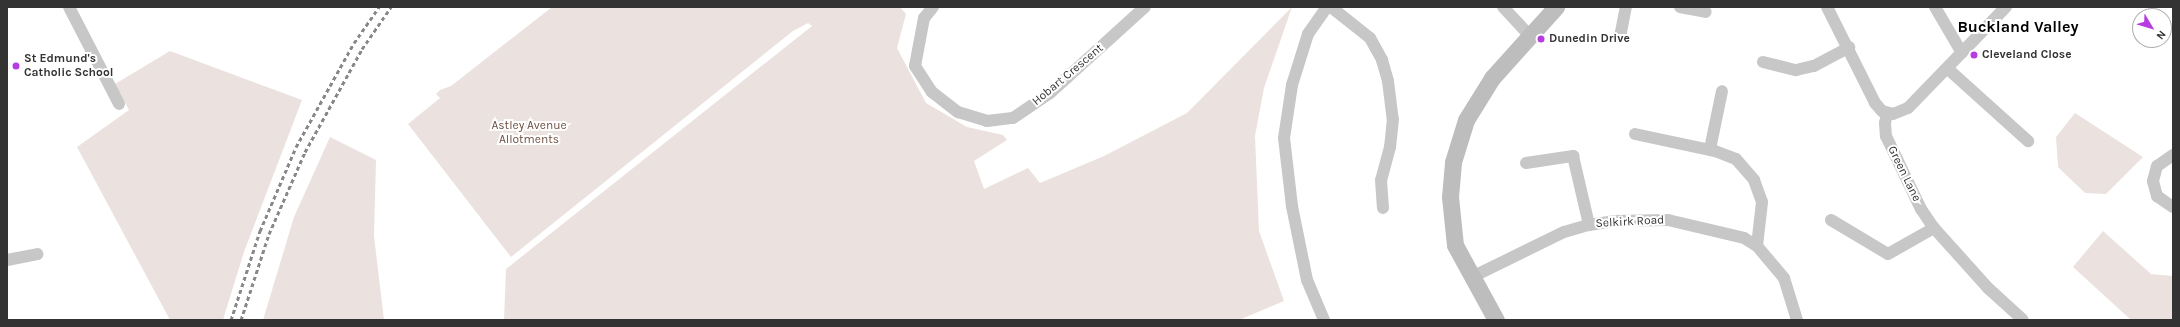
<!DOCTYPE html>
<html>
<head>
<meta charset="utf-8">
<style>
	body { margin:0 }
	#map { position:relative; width:2180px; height:327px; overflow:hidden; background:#fff; font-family:Karla,sans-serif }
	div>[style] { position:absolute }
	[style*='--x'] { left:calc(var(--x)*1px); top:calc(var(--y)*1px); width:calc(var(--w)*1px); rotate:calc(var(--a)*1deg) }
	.green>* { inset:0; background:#ebe2df }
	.street>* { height:12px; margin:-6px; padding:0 6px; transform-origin:6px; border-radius:6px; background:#c7c7c7 }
	.secondary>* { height:17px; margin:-8.5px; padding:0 8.5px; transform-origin:8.5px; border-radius:8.5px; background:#bdbdbd }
	.rail>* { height:3px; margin-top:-1.5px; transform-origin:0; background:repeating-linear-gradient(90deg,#888 0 4px,transparent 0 7px) }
	.dots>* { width:11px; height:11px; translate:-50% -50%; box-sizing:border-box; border:2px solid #fff; border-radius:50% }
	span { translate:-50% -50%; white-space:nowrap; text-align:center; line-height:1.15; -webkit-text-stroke:4px #fff; paint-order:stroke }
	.poi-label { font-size:12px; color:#333; font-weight:700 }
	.left { translate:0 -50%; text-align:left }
	.street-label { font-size:12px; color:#333 }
	.park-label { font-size:12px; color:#6e5040 }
	.district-label { font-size:16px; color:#000; font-weight:700 }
	.frame { position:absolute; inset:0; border:8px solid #333; pointer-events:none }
	.north { position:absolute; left:2132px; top:8px; width:40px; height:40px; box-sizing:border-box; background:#fff; border:1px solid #adadad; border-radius:50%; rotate:128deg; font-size:11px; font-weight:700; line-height:16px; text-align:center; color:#333 }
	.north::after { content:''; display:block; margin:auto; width:14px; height:18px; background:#b63de2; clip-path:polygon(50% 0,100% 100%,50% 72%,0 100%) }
</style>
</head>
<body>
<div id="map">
	<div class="green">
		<div style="clip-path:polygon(552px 7px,900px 7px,906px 14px,897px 48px,926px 103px,967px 127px,1003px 135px,1007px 140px,974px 161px,984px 189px,1028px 168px,1040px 183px,1104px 156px,1187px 113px,1292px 7px,1264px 88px,1255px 136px,1259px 231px,1284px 301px,1239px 320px,504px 320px,506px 269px,812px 26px,808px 23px,793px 31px,511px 257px,408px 124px,440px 98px,436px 94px,440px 90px,451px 86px)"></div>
		<div style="clip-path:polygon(170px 51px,302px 100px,244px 252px,223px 320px,170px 320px,77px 147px,129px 110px,115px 84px)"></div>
		<div style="clip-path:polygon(2075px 113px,2143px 157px,2106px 194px,2085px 193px,2058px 167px,2056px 137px)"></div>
		<div style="clip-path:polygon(330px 137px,376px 160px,374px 236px,384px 320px,263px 320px,294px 217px)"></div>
		<div style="clip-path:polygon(2103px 231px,2151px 274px,2173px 276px,2173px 320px,2131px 320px,2073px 267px)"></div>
	</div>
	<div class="street">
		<div style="--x:69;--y:7;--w:109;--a:62.7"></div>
		<div style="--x:933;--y:7;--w:14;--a:129"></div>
		<div style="--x:924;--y:18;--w:49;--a:100.6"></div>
		<div style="--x:915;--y:66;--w:31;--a:57"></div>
		<div style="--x:932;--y:92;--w:33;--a:38"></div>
		<div style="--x:958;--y:112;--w:30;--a:17"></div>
		<div style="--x:987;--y:121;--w:26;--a:-7"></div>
		<div style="--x:1013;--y:118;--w:45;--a:-34"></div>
		<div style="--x:1050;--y:93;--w:128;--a:-42.2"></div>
		<div style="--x:1331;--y:7;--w:50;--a:38.5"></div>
		<div style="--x:1370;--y:38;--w:25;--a:61"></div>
		<div style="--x:1382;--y:60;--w:22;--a:74"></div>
		<div style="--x:1388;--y:81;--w:38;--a:83"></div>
		<div style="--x:1393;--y:119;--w:28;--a:96"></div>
		<div style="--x:1390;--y:147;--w:34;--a:105"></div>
		<div style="--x:1381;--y:180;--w:28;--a:86"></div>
		<div style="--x:1503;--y:7;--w:38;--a:47"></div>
		<div style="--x:1680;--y:7;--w:26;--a:11"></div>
		<div style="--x:1827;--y:7;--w:107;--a:63.4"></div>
		<div style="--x:1875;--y:103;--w:11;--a:49"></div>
		<div style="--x:1882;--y:111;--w:11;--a:15"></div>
		<div style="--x:1893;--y:114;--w:16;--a:-22"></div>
		<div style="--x:1908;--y:108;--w:141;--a:-45.9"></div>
		<div style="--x:1935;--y:7;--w:53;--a:59.6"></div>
		<div style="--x:1620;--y:37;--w:31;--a:-79"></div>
		<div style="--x:1763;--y:62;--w:34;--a:14"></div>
		<div style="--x:1796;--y:70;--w:18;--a:-13"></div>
		<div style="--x:1814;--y:66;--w:40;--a:-28"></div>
		<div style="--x:1948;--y:69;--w:108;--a:42"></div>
		<div style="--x:1887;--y:113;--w:10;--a:101"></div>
		<div style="--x:1885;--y:123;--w:13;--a:86"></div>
		<div style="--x:1886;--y:136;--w:81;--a:64.4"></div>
		<div style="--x:1921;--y:209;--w:23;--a:56"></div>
		<div style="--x:1934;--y:228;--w:81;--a:48"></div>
		<div style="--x:1988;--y:288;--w:47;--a:42.4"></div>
		<div style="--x:1635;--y:134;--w:82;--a:12"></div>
		<div style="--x:1715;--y:151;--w:22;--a:21"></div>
		<div style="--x:1736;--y:159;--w:28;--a:49"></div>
		<div style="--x:1754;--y:180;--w:23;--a:70"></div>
		<div style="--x:1762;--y:202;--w:44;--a:96.5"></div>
		<div style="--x:1710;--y:149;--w:59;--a:-78.3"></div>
		<div style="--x:2173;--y:155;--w:19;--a:145"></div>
		<div style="--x:2157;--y:166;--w:16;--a:105"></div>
		<div style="--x:2153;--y:181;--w:16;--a:75"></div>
		<div style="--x:2157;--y:196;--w:19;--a:35"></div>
		<div style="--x:1526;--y:163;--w:48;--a:-8.5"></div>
		<div style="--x:1573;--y:156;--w:71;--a:76.9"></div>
		<div style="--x:1831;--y:220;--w:66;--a:30.8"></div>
		<div style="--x:1888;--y:254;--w:53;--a:-29.5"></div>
		<div style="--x:7;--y:260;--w:31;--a:-11"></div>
		<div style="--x:1472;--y:277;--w:102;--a:-26.1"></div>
		<div style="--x:1564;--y:232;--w:26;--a:-16"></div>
		<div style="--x:1589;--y:225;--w:25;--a:-9"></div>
		<div style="--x:1614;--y:221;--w:54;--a:-1.1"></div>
		<div style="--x:1668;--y:220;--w:78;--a:13.3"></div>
		<div style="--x:1744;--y:238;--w:15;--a:32"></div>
		<div style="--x:1757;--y:246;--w:42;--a:49.8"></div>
		<div style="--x:1784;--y:278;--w:44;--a:72.8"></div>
		<div style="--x:1324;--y:320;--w:43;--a:-113"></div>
		<div style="--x:1307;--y:280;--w:76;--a:-101.5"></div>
		<div style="--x:1292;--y:206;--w:68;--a:-96.7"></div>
		<div style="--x:1284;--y:138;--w:54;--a:-81.4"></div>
		<div style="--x:1292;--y:85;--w:53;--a:-72.6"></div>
		<div style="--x:1308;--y:34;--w:33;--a:-55"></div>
	</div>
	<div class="secondary">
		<div style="--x:1496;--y:320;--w:85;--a:-118.7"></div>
		<div style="--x:1455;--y:245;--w:48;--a:-95.9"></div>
		<div style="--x:1450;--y:197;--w:35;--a:-85"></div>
		<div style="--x:1453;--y:162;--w:44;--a:-72.8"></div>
		<div style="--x:1466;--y:120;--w:49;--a:-58.2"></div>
		<div style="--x:1492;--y:78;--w:96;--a:-48"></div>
	</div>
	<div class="rail">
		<div style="--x:231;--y:320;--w:94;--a:-72"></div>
		<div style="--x:260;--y:231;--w:91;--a:-66.8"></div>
		<div style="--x:296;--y:147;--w:119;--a:-60.9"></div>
		<div style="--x:354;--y:43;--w:44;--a:-55.2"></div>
		<div style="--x:241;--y:320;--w:90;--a:-72"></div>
		<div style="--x:269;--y:234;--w:90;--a:-66.3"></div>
		<div style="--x:305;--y:152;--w:118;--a:-61"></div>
		<div style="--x:362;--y:49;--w:51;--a:-55.4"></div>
	</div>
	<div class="dots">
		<div style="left:1541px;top:39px;background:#b63de2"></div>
		<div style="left:1974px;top:55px;background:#b63de2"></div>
		<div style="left:16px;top:66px;background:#b63de2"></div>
	</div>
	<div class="poi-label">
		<span class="left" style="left:1549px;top:39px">Dunedin Drive</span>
		<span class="left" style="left:1982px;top:55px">Cleveland Close</span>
		<span class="left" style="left:24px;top:66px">St Edmund's<br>Catholic School</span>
	</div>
	<div class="street-label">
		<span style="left:1068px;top:75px;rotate:-40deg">Hobart Crescent</span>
		<span style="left:1904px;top:174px;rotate:64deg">Green Lane</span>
		<span style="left:1630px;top:222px;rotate:-3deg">Selkirk Road</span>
	</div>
	<div class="park-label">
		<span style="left:529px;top:133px">Astley Avenue<br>Allotments</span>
	</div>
	<div class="district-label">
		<span style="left:2018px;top:27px">Buckland Valley</span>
	</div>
	<div class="frame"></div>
	<div class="north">N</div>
</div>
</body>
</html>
